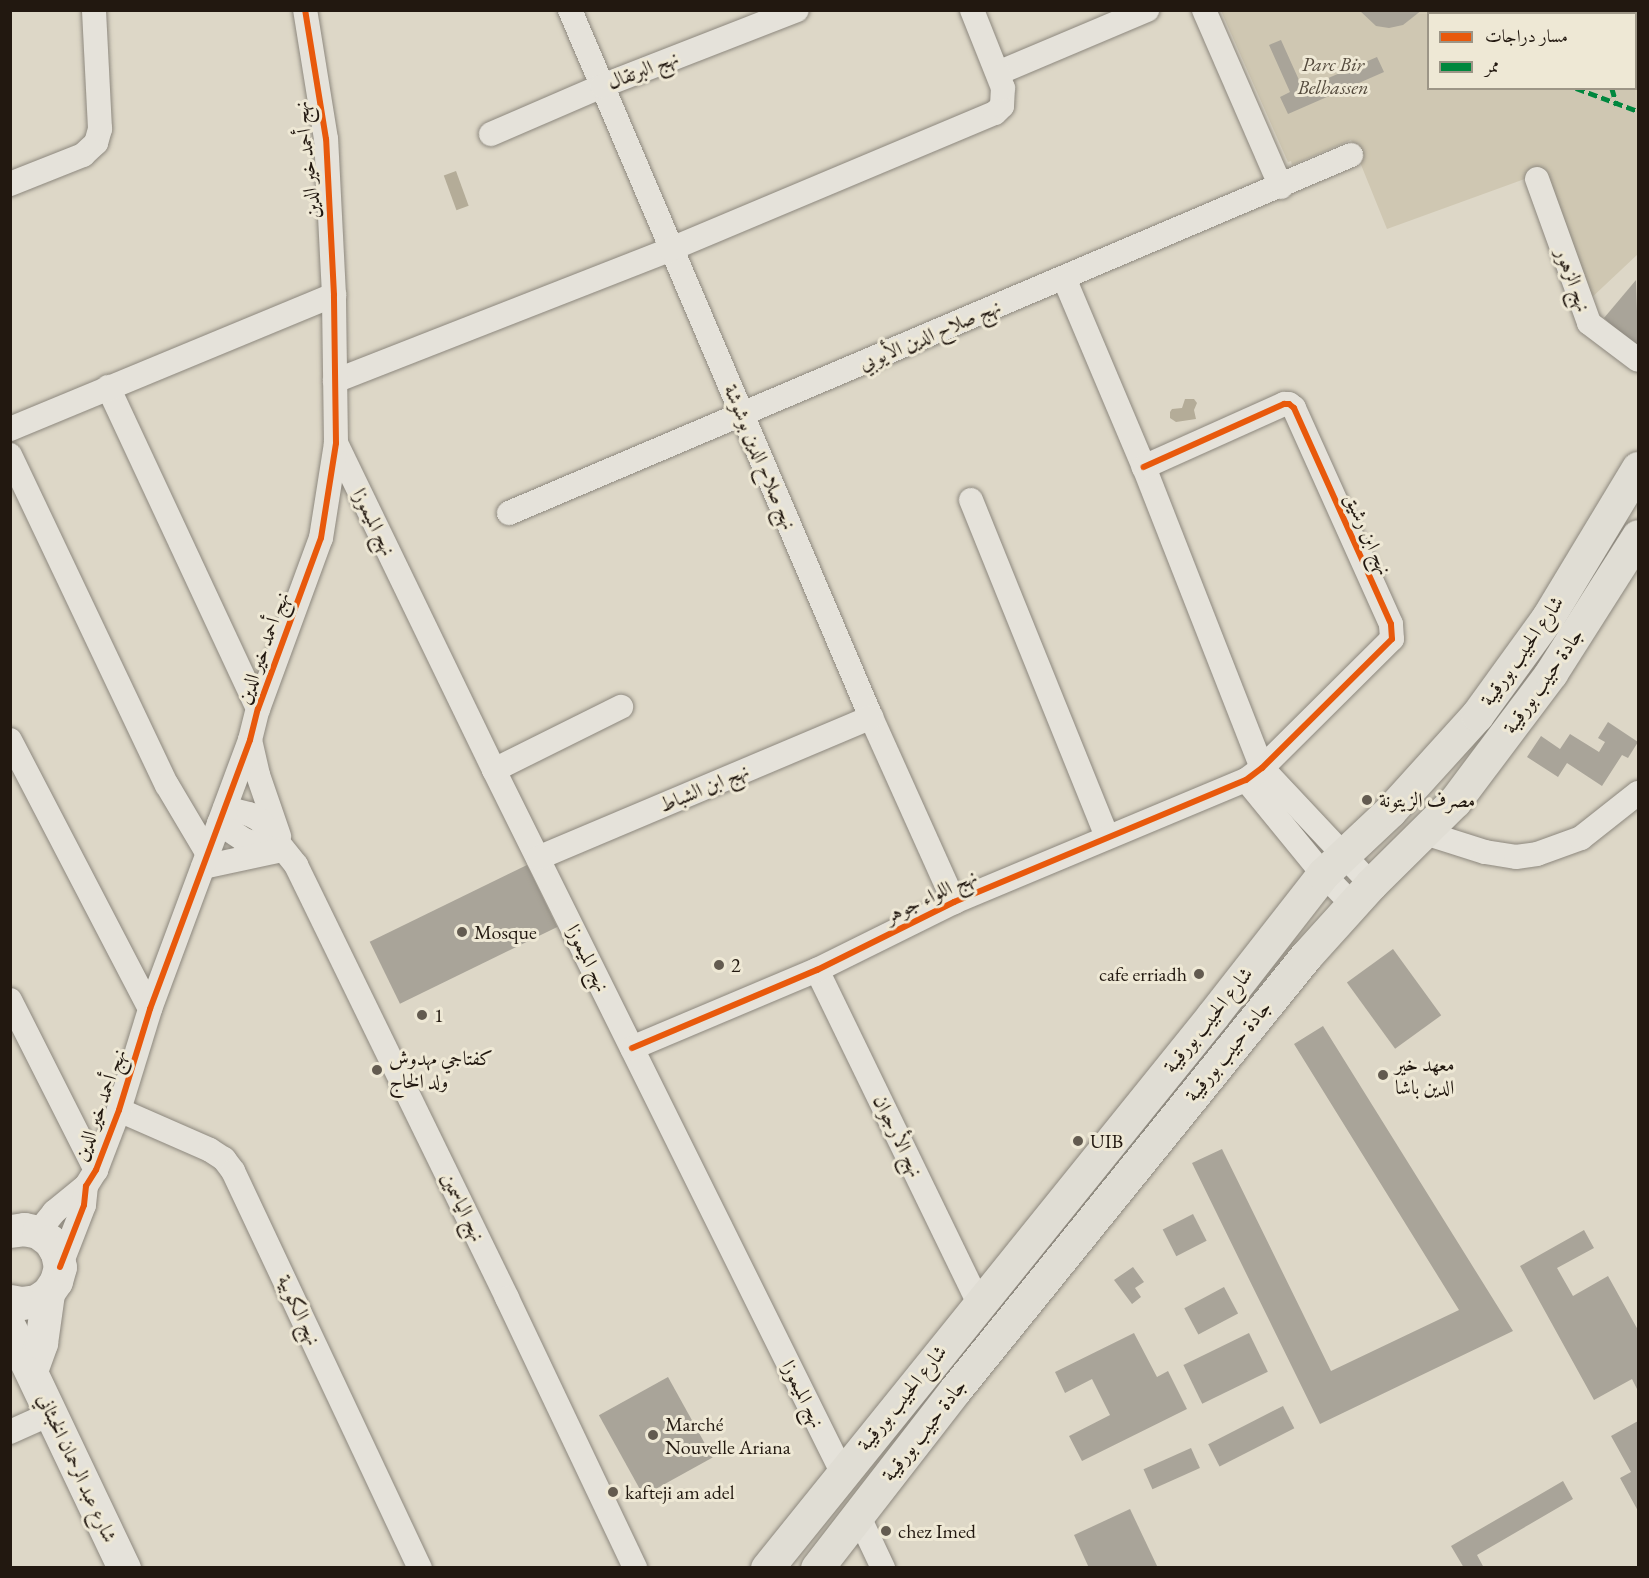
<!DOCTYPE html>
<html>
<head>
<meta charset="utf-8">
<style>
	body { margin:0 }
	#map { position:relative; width:1649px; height:1578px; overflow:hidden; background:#ddd7c7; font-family:"EB Garamond",Amiri,serif }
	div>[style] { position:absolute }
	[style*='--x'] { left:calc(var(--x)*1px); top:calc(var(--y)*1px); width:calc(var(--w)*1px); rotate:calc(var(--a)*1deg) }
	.green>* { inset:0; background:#cfc7b2 }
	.water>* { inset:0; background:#b4ac98; transform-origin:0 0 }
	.building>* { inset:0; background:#a9a499; transform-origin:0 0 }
	.roads { filter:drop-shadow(0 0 2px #8d887e) drop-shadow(0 0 2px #8d887e) }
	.street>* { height:24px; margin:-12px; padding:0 12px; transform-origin:12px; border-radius:12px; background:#e5e2da }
	.secondary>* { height:33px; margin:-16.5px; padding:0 16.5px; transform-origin:16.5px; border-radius:16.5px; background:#e5e2da }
	.primary>* { height:33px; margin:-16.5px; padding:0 16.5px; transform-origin:16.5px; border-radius:16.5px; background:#e0ddd4 }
	.quiet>* { height:4.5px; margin-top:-2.25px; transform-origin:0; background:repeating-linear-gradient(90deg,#00873e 0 9px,transparent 0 13.5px) }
	.cycleway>* { height:6px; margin:-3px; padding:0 3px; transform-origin:3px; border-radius:3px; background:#e8590c }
	.dots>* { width:16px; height:16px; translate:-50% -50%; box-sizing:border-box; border:3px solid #eee8d5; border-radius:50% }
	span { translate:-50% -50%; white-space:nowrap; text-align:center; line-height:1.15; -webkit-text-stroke:6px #eee8d5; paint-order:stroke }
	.park-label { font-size:20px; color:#53493c; font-style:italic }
	.street-label { font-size:20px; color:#221810 }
	.poi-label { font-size:20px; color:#221810 }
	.left { translate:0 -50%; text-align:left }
	.right { translate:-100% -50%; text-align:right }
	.frame { position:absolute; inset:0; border:12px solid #221810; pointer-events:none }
	.legend { position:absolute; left:1427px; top:12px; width:210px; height:78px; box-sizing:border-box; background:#eee8d5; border:2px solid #9c9586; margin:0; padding:8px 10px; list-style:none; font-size:18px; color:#221810 }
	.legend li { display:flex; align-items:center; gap:12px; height:30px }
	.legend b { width:30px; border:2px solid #9c9586 }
</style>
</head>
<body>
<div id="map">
	<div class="green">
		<div style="clip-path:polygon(evenodd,1221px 11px,1638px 11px,1638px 254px,1588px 301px,1536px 175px,1387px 229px,1351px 140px,1292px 165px,1291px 161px,1288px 162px,1221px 11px,1428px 14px,1636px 14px,1636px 88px,1428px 88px,1428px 14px)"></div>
	</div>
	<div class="water">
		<div style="left:456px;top:171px;width:37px;height:13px;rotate:70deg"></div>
		<div style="clip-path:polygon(1185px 399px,1194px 399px,1197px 403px,1194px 410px,1196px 419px,1176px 422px,1170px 418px,1170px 412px,1172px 409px,1182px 408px)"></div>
	</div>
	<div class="building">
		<div style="clip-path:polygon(1359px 10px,1422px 10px,1403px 25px,1389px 28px,1376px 26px)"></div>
		<div style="clip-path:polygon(1281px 40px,1303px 89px,1377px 57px,1384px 72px,1288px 114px,1280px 97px,1290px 92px,1269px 45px)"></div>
		<div style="clip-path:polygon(1636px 280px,1638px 343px,1634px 347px,1604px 318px)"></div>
		<div style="clip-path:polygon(1608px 722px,1638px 742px,1628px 758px,1622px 755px,1602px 786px,1567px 763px,1558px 777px,1527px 757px,1541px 736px,1560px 749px,1570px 734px,1599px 752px,1605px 742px,1598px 738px)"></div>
		<div style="left:527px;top:865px;width:69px;height:175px;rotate:64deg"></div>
		<div style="left:1393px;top:949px;width:82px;height:57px;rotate:54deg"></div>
		<div style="clip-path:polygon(1323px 1026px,1513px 1331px,1320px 1424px,1192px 1163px,1222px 1149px,1331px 1371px,1459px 1310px,1294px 1044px)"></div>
		<div style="left:1193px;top:1214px;width:30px;height:34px;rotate:63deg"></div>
		<div style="clip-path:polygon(1584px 1230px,1594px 1248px,1557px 1268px,1573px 1296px,1608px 1276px,1638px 1330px,1638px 1391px,1632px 1379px,1594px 1400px,1520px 1266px)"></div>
		<div style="clip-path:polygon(1133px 1267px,1144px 1282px,1135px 1288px,1141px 1297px,1132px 1304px,1114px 1280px)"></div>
		<div style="left:1224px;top:1287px;width:30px;height:45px;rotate:62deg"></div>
		<div style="clip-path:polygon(1134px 1333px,1157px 1377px,1168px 1371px,1187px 1409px,1082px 1461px,1069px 1436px,1110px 1415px,1092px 1379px,1065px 1393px,1055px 1372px)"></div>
		<div style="left:1249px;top:1333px;width:43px;height:73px;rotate:64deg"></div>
		<div style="left:668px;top:1377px;width:92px;height:79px;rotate:61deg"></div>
		<div style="left:1283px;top:1406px;width:25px;height:84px;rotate:63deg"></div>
		<div style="clip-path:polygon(1638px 1421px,1638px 1511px,1620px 1478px,1631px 1472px,1611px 1436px)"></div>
		<div style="left:1191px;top:1448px;width:22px;height:52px;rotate:66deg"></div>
		<div style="clip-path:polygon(1563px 1481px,1573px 1499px,1477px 1555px,1484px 1568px,1464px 1568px,1451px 1546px)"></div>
		<div style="clip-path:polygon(1130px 1509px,1158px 1568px,1089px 1568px,1074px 1535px)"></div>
	</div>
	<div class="roads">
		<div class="street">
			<div style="--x:570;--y:10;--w:768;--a:66.94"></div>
			<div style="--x:871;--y:717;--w:203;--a:65.8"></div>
			<div style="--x:1204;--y:10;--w:193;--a:66.5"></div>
			<div style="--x:998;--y:73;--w:162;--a:-22.9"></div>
			<div style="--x:491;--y:134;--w:121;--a:-23.4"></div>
			<div style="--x:602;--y:86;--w:209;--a:-21.3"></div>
			<div style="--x:1537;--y:179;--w:153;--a:70.1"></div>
			<div style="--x:1589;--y:323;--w:61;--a:37.1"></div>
			<div style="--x:10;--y:184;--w:79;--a:-21.7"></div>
			<div style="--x:83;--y:155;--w:18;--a:-43"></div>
			<div style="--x:96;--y:143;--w:15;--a:-74"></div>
			<div style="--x:100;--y:129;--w:119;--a:-92.9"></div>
			<div style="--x:1064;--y:278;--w:205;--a:67.1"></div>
			<div style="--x:1144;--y:467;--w:323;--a:68.6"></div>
			<div style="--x:1262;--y:768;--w:159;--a:46.8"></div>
			<div style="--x:335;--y:381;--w:361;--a:-21.4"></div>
			<div style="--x:671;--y:249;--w:351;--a:-22.8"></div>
			<div style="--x:995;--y:113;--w:10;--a:-45"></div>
			<div style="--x:1002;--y:106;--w:18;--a:-87"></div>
			<div style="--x:1003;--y:88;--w:84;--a:-111.7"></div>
			<div style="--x:108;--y:387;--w:355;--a:65"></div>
			<div style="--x:10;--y:429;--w:351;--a:-22.5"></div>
			<div style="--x:336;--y:443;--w:363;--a:64.2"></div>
			<div style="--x:494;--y:770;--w:784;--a:63.63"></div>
			<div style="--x:10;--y:455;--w:365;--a:64.6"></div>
			<div style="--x:167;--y:785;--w:80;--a:59.3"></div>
			<div style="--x:971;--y:500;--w:363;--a:68"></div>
			<div style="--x:509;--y:513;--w:915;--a:-23.03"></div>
			<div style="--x:10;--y:740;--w:303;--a:62.5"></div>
			<div style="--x:250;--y:740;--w:36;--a:77"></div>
			<div style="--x:258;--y:775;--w:65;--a:71"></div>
			<div style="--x:494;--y:770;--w:142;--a:-26.4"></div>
			<div style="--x:1246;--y:780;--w:122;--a:50.7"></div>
			<div style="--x:1323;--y:874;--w:42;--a:46"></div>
			<div style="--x:225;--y:808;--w:25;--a:14"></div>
			<div style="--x:249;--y:814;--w:13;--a:29"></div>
			<div style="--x:260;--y:820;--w:58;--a:51.3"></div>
			<div style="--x:296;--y:865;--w:482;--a:64"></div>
			<div style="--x:507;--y:1298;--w:299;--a:64.6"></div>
			<div style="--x:219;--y:823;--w:30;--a:34"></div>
			<div style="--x:244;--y:840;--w:34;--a:17"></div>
			<div style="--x:1422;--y:832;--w:66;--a:17.6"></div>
			<div style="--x:1485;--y:852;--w:31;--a:9"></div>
			<div style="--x:1516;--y:857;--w:21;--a:-8"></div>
			<div style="--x:1537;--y:854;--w:47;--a:-20"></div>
			<div style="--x:1581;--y:838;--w:73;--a:-38.3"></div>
			<div style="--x:538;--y:858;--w:362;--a:-22.9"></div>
			<div style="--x:203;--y:867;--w:81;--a:-12.1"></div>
			<div style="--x:817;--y:970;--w:370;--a:64.1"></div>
			<div style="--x:10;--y:1000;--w:191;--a:63.2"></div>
			<div style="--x:632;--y:1048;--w:201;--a:-22.9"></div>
			<div style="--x:817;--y:970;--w:153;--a:-26.4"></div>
			<div style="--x:954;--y:902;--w:316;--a:-22.7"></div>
			<div style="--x:1246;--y:780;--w:20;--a:-37"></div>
			<div style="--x:1262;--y:768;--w:183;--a:-44.8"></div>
			<div style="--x:1392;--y:639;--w:15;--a:-94"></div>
			<div style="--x:1391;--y:624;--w:237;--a:-114.2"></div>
			<div style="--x:1294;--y:408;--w:6;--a:-141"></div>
			<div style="--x:1289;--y:404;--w:5;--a:180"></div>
			<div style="--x:1284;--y:404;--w:154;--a:155.8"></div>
			<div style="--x:119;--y:1110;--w:99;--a:23.7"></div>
			<div style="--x:210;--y:1150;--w:17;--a:33"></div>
			<div style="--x:224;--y:1159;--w:15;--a:53"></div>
			<div style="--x:233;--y:1171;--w:439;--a:64.8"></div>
			<div style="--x:38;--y:1232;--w:26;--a:-51"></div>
			<div style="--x:54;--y:1212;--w:41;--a:-39.1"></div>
			<div style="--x:60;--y:1267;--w:66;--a:-68.8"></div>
			<div style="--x:84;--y:1205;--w:19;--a:-84"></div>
			<div style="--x:86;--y:1186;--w:19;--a:-58"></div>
			<div style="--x:96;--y:1170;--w:64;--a:-69"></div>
			<div style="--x:119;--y:1110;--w:106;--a:-72.9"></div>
			<div style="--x:150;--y:1009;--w:287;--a:-69.6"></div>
			<div style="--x:250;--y:740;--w:32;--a:-76"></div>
			<div style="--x:258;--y:709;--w:182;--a:-69.8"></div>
			<div style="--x:321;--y:538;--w:96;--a:-81"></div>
			<div style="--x:336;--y:443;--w:148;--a:-90.8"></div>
			<div style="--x:334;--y:295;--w:156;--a:-92.9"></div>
			<div style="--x:326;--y:139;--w:131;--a:-99.2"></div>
			<div style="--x:10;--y:1432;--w:44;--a:-24.2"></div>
			<div style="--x:858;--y:1515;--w:59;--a:64.7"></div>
		</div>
		<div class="secondary">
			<div style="--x:10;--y:1231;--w:14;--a:-8"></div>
			<div style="--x:24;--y:1229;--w:14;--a:12"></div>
			<div style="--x:38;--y:1232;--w:15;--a:37"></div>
			<div style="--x:50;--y:1241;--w:14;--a:60"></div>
			<div style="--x:57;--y:1253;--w:14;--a:78"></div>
			<div style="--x:60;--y:1267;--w:15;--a:106"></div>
			<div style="--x:56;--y:1281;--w:14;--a:124"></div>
			<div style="--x:48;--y:1293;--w:14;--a:146"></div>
			<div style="--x:36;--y:1301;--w:15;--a:172"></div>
			<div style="--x:21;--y:1303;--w:11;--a:-170"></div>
			<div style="--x:10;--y:1328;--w:266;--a:64.6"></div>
			<div style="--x:32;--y:1368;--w:27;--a:-70"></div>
			<div style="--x:41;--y:1343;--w:50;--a:-82"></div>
		</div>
		<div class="primary">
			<div style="--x:767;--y:1568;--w:710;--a:-51.11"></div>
			<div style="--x:1213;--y:1015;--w:179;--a:-52"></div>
			<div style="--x:1323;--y:874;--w:92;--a:-43.2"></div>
			<div style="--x:1390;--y:811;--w:130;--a:-47.8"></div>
			<div style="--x:1477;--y:715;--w:121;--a:-54.1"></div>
			<div style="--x:1548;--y:617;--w:174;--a:-58.9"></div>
			<div style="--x:817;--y:1568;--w:225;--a:-52.2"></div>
			<div style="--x:955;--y:1390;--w:558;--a:-51.04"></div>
			<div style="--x:1306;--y:956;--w:97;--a:-47.9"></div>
			<div style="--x:1371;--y:884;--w:118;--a:-44.7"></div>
			<div style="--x:1455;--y:801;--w:160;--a:-53.1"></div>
			<div style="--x:1551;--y:673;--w:162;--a:-57.6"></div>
		</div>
	</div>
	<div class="quiet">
		<div style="--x:1460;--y:10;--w:4;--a:76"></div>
		<div style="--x:1588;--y:11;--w:3;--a:72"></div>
		<div style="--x:1576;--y:88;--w:66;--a:20.4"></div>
		<div style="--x:1612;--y:88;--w:18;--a:74"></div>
	</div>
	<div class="cycleway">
		<div style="--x:632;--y:1048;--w:201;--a:-22.9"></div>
		<div style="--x:817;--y:970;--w:153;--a:-26.4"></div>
		<div style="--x:954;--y:902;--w:316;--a:-22.7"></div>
		<div style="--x:1246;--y:780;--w:20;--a:-37"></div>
		<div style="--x:1262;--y:768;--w:183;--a:-44.8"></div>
		<div style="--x:1392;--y:639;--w:15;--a:-94"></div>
		<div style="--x:1391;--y:624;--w:237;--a:-114.2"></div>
		<div style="--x:1294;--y:408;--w:6;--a:-141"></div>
		<div style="--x:1289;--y:404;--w:5;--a:180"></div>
		<div style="--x:1284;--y:404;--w:154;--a:155.8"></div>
		<div style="--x:60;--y:1267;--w:66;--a:-68.8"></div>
		<div style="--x:84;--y:1205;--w:19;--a:-84"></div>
		<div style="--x:86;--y:1186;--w:19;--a:-58"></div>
		<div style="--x:96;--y:1170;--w:64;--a:-69"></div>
		<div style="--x:119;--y:1110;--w:106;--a:-72.9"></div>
		<div style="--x:150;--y:1009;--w:287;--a:-69.6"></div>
		<div style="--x:250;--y:740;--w:32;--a:-76"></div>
		<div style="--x:258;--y:709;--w:182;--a:-69.8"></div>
		<div style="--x:321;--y:538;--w:96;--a:-81"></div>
		<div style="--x:336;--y:443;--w:148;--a:-90.8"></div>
		<div style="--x:334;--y:295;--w:156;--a:-92.9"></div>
		<div style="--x:326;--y:139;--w:131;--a:-99.2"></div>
	</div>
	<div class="dots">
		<div style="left:1367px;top:800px;background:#635b50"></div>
		<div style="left:462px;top:932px;background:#635b50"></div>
		<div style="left:719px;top:965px;background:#635b50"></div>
		<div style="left:1199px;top:974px;background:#635b50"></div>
		<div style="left:422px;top:1015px;background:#635b50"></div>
		<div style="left:377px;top:1070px;background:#635b50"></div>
		<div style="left:1383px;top:1075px;background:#635b50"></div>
		<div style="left:1078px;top:1141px;background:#635b50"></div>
		<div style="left:653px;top:1435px;background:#635b50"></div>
		<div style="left:613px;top:1492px;background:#635b50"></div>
		<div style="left:886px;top:1531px;background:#635b50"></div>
	</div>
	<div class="park-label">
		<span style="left:1333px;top:76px">Parc Bir<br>Belhassen</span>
	</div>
	<div class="street-label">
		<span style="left:643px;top:70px;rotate:-21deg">نهج البرتقال</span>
		<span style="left:307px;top:160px;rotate:-96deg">نهج أحمد خير الدين</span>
		<span style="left:1573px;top:280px;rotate:70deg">نهج الزهور</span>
		<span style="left:930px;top:335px;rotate:-23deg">نهج صلاح الدين الأيوبي</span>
		<span style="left:760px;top:457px;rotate:67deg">نهج صلاح الدين بوشوشة</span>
		<span style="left:374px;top:522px;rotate:64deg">نهج الميموزا</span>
		<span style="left:1368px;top:534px;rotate:66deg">نهج ابن رشيق</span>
		<span style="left:263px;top:648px;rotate:-70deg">نهج أحمد خير الدين</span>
		<span style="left:1522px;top:651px;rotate:-55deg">شارع الحبيب بورقيبة</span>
		<span style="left:1543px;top:681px;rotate:-55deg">جادة حبيب بورقيبة</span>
		<span style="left:704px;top:788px;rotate:-23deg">نهج ابن الشباط</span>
		<span style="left:931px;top:896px;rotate:-25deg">نهج اللواء جوهر</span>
		<span style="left:588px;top:958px;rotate:64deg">نهج الميموزا</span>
		<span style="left:1208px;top:1020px;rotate:-51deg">شارع الحبيب بورقيبة</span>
		<span style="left:1228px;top:1051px;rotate:-51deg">جادة حبيب بورقيبة</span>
		<span style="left:100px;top:1105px;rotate:-70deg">نهج أحمد خير الدين</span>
		<span style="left:898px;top:1136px;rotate:64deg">نهج الأرجوان</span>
		<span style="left:463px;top:1207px;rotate:64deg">نهج الياسمين</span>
		<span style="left:299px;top:1310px;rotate:65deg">نهج الكوبية</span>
		<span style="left:803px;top:1394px;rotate:64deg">نهج الميموزا</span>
		<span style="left:902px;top:1398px;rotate:-51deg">شارع الحبيب بورقيبة</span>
		<span style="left:924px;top:1430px;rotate:-52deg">جادة حبيب بورقيبة</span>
		<span style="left:77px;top:1468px;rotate:65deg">شارع عبد الرحمان الخبثاني</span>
	</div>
	<div class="poi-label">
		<span class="left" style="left:1379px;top:800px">مصرف الزيتونة</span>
		<span class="left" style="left:474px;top:932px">Mosque</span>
		<span class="left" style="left:731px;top:965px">2</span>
		<span class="right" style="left:1187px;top:974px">cafe erriadh</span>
		<span class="left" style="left:434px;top:1015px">1</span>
		<span class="left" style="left:389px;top:1070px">كفتاجي مهدوش<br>ولد الخاج</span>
		<span class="left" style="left:1395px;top:1076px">معهد خير<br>الدين باشا</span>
		<span class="left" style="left:1090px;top:1141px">UIB</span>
		<span class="left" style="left:665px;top:1436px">Marché<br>Nouvelle Ariana</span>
		<span class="left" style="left:625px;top:1492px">kafteji am adel</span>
		<span class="left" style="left:898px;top:1531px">chez Imed</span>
	</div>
	<div class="frame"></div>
	<ul class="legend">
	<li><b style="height:8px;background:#e8590c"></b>مسار دراجات</li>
	<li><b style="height:8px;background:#00873e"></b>ممر</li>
	</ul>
</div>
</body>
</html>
